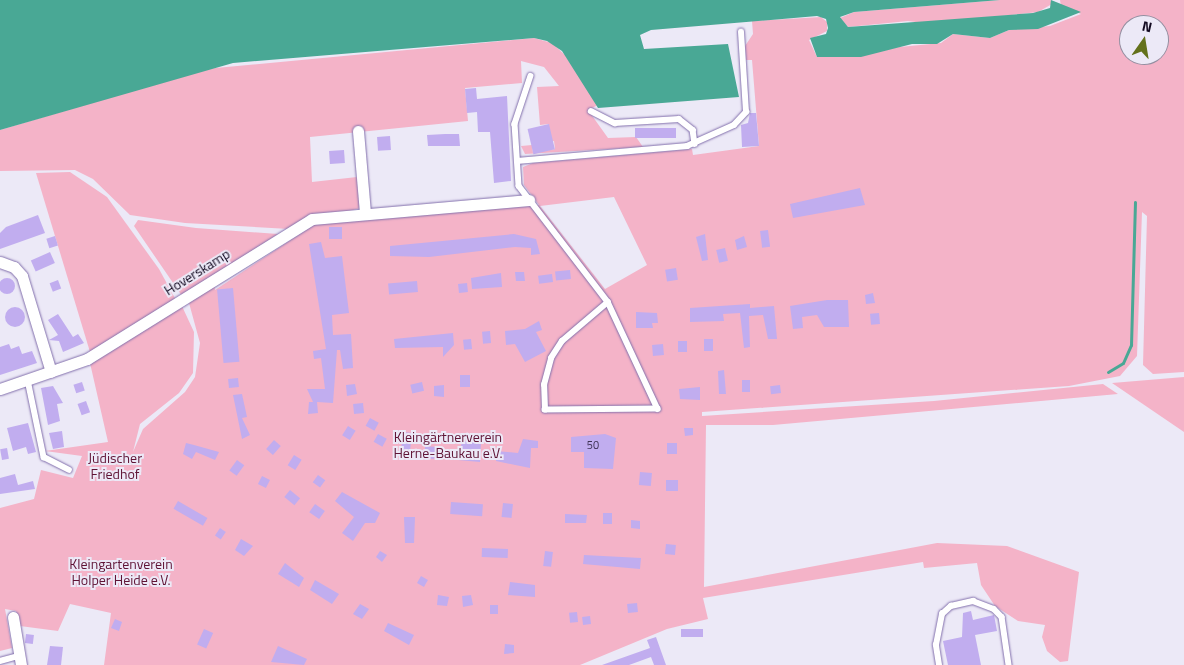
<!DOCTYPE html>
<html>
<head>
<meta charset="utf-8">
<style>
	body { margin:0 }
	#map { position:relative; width:1184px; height:665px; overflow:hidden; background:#ece9f7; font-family:"Titillium Web",sans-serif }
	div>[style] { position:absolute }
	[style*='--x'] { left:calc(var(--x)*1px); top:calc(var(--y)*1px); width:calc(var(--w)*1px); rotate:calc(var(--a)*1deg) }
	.green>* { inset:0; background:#f4b3c8 }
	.water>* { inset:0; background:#49a895 }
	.stream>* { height:3px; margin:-1.5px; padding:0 1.5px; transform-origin:1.5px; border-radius:1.5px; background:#49a895 }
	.building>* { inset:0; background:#c1adef; transform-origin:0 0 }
	.round { border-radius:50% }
	.roads { filter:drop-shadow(0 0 1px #826fac) drop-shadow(0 0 1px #826fac) }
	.lane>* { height:5.5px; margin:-2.75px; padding:0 2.75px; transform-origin:2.75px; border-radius:2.75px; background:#fff }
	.street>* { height:11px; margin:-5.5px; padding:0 5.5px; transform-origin:5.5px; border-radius:5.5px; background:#fff }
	span { translate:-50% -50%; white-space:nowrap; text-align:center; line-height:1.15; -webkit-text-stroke:4px #ece9f7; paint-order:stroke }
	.number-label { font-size:11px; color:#3d3153 }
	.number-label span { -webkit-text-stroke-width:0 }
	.street-label { font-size:14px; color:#11081f }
	.park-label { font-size:14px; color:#601436 }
	.north { position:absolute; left:1119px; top:15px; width:50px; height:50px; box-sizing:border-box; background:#ece9f7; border:1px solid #948fa1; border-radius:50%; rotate:13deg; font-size:14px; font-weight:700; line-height:20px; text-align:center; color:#11081f }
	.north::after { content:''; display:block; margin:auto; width:18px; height:22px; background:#64711c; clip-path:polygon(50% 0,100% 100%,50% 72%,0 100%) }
</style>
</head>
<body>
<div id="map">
	<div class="green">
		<div style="clip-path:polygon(1000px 0,1051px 0,1052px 4px,1038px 12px,931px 24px,908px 21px,848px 27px,840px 18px,854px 12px)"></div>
		<div style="clip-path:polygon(evenodd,1060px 0,1184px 0,1184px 372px,1153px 374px,1143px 365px,1147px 216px,1142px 212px,1137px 356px,1120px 376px,1069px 386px,702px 412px,702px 416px,934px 401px,1103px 384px,1118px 394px,773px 425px,706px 425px,704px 587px,937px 543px,1007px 546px,1079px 572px,1068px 661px,1060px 662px,1047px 651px,1042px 637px,1045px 625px,1018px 621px,995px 606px,981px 585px,977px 563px,924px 568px,923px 562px,703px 598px,708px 619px,667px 629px,580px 665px,104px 665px,111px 613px,70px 604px,58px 631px,20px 626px,16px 611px,5px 609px,12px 648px,0 651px,0 508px,34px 499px,41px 470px,73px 478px,82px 456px,45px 451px,108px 442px,90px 363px,181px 304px,194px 332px,193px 373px,179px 393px,140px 424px,133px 452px,143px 429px,185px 392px,195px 377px,200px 343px,189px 303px,214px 283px,215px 290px,318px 222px,539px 205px,524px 185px,523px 167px,533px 163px,692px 149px,693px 155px,759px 146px,752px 60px,746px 60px,745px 46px,753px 34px,752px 21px,821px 17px,827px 22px,827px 31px,809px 40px,817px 57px,864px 56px,879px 49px,941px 43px,953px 34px,990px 38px,1009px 30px,1050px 26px,1081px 14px,1061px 6px,1060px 0,1129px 25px,1159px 25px,1159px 55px,1129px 55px,1129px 25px,1060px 0,614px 197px,647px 265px,605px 289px,540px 206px,614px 197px)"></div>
		<div style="clip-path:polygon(534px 38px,552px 43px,565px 55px,598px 105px,588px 110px,608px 138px,636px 137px,643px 147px,525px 154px,521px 146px,532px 145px,533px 153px,555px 149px,554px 141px,547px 142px,549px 124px,540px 125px,537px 87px,559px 86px,544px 67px,521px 61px,522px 83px,465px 88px,468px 121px,310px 137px,312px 182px,357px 177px,360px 208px,289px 229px,185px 223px,130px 215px,93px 179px,75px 170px,0 171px,0 130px,205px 69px)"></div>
		<div style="clip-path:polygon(70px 172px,107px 197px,159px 269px,176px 300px,90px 352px,36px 173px)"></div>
		<div style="clip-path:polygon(138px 220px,196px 228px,278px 234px,182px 296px,134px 226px)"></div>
		<div style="clip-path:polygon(1184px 377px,1184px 432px,1112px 383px)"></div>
	</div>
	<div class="water">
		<div style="clip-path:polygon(0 0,1000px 0,854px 12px,840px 17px,848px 27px,1033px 13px,1050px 8px,1051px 0,1081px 12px,1038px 29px,1009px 30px,990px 38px,953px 34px,937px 44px,912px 44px,861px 57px,817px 57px,810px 38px,826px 34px,828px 28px,826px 19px,817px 16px,651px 30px,640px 35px,644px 49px,728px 44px,739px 97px,598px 108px,562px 51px,547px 41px,534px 38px,233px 63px,0 130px)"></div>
	</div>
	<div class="stream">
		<div style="--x:1108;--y:372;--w:17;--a:-31"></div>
		<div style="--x:1123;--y:363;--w:20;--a:-66"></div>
		<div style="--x:1131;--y:345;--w:143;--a:-88.4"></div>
	</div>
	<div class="building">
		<div style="clip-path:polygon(476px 88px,477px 99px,507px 96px,511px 181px,494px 183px,490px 132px,478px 132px,477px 112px,467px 113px,465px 89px)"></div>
		<div style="clip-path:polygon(750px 113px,756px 113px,759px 146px,742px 147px,741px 125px,748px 123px)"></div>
		<div style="left:549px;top:124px;width:26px;height:22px;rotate:77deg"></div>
		<div style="left:676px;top:128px;width:10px;height:41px;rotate:90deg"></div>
		<div style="clip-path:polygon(445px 134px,459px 134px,460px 146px,428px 146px,427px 135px)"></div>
		<div style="left:390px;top:136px;width:14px;height:13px;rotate:86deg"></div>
		<div style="left:344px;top:150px;width:13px;height:15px;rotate:86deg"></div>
		<div style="clip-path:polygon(860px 188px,865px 205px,793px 218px,790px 204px)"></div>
		<div style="clip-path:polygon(38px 215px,45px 233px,0 249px,0 233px,6px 227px)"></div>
		<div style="left:329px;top:227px;width:13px;height:12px"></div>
		<div style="left:768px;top:230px;width:17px;height:8px;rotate:83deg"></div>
		<div style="clip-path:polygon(514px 234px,536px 239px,540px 254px,531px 255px,531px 248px,515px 247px,429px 257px,390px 256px,390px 246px)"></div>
		<div style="clip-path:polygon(705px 234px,708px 260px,702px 261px,696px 237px)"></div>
		<div style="left:55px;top:236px;width:10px;height:9px;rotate:73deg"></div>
		<div style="clip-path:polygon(744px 236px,747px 247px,737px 250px,735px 240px)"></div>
		<div style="clip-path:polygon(321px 242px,325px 258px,342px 256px,349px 313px,332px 315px,333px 335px,351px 334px,353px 368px,343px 369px,340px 350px,337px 350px,333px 403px,317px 402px,318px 413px,308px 414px,309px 402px,313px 402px,307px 389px,325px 389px,321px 358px,314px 359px,313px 351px,326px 349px,309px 244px)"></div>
		<div style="left:725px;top:248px;width:13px;height:9px;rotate:77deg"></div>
		<div style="left:50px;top:252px;width:12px;height:21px;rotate:66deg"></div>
		<div style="left:676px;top:268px;width:12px;height:11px;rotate:81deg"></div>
		<div style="left:570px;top:270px;width:9px;height:15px;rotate:84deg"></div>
		<div style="clip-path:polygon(515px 272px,524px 272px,525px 281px,516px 281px)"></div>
		<div style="clip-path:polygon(501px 273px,502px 287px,472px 289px,471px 278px)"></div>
		<div style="left:552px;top:274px;width:8px;height:14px;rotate:83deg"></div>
		<div class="round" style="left:-1px;top:278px;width:16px;height:16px"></div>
		<div style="left:58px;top:280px;width:9px;height:9px;rotate:69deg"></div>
		<div style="left:417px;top:281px;width:11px;height:29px;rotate:85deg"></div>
		<div style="left:467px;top:283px;width:9px;height:9px;rotate:84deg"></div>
		<div style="left:233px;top:288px;width:74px;height:16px;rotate:85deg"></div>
		<div style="clip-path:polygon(873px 293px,875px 303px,866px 304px,865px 295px)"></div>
		<div style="clip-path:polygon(827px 300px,848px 300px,849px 327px,824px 327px,817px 315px,802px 317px,803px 328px,793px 329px,790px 306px)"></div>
		<div style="clip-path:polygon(750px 304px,750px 308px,774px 306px,777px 339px,768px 339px,763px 315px,749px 316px,750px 347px,744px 348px,740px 313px,723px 314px,724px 321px,690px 322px,690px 308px)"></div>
		<div class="round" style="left:5px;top:307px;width:20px;height:20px"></div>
		<div style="clip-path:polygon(636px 312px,657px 313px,658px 323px,652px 323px,653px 328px,636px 328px)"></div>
		<div style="left:879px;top:313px;width:11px;height:9px;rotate:85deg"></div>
		<div style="clip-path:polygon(58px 314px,73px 337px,78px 334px,84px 343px,63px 352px,59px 341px,49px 340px,58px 335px,48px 320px)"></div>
		<div style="clip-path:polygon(539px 321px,542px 330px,536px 332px,546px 351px,525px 362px,515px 344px,506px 345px,505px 331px,525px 329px)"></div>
		<div style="left:490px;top:331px;width:12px;height:8px;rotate:85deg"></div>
		<div style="clip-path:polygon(453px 333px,454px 345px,443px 357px,443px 347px,395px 348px,394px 339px)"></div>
		<div style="left:471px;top:339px;width:10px;height:8px;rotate:84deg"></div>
		<div style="left:704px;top:339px;width:9px;height:12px"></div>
		<div style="left:678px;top:341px;width:9px;height:11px"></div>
		<div style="clip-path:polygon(9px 344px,11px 349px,19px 346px,22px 354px,32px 351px,37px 363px,0 375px,0 347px)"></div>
		<div style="left:663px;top:344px;width:11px;height:11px;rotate:85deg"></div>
		<div style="clip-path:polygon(724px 370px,726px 394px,719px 394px,718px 371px)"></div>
		<div style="left:460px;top:375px;width:10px;height:12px"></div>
		<div style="left:238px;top:378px;width:9px;height:10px;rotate:84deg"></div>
		<div style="left:742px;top:380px;width:8px;height:12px"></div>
		<div style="left:82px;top:382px;width:9px;height:9px;rotate:72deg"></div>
		<div style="left:422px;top:382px;width:9px;height:12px;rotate:77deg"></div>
		<div style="clip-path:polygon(355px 384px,357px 394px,347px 396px,346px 385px)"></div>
		<div style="clip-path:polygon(444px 385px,444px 397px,434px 396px,434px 386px)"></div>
		<div style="left:780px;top:385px;width:8px;height:10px;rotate:83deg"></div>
		<div style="clip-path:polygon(53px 386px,63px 403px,57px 404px,60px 421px,48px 425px,41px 388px)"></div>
		<div style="clip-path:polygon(700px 387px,700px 400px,680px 399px,679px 389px)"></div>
		<div style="clip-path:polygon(242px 394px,247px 417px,242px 418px,250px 435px,242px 439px,233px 395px)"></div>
		<div style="left:86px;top:401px;width:12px;height:9px;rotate:70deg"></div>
		<div style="left:363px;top:403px;width:10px;height:10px;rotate:84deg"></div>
		<div style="left:370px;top:418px;width:10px;height:9px;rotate:29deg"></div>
		<div style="clip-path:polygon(28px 423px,36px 452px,28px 454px,26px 447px,13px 451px,7px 428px)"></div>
		<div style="left:348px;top:426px;width:9px;height:11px;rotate:32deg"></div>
		<div style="clip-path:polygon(684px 428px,693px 428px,693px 435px,685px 436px)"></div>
		<div style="clip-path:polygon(62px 431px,64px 447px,53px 449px,49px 433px)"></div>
		<div style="left:403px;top:432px;width:9px;height:22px;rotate:6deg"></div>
		<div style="left:378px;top:434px;width:10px;height:9px;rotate:29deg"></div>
		<div style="clip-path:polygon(605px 434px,616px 438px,613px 469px,584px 468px,584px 452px,571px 452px,571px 437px)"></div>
		<div style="clip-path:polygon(523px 439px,538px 441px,538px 448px,531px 448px,530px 468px,496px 461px,496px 451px,518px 453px)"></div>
		<div style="left:274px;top:440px;width:9px;height:12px;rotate:41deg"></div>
		<div style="clip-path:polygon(462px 441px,481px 442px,480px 462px,458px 460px)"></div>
		<div style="clip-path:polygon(186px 443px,194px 445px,219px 452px,215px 460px,196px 452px,192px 459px,183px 454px)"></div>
		<div style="left:667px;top:443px;width:10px;height:11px"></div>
		<div style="clip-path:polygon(425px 446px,436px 447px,434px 459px,425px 458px)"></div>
		<div style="left:7px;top:448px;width:11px;height:7px;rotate:80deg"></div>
		<div style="left:294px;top:455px;width:9px;height:12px;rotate:32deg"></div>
		<div style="left:237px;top:460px;width:9px;height:13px;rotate:36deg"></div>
		<div style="left:640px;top:472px;width:12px;height:13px;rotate:5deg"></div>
		<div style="clip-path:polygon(15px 474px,18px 485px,33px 481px,35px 489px,0 494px,0 478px)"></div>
		<div style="left:318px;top:475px;width:9px;height:9px;rotate:36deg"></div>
		<div style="left:262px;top:476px;width:9px;height:9px;rotate:27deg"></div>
		<div style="left:666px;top:480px;width:12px;height:11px"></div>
		<div style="left:290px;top:490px;width:13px;height:9px;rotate:39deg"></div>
		<div style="clip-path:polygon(342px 492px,380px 513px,375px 523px,365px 523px,353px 541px,342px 533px,354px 517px,335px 501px)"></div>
		<div style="left:178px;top:501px;width:34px;height:9px;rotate:30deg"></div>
		<div style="left:451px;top:502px;width:32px;height:12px;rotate:4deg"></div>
		<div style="left:503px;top:503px;width:10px;height:14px;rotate:6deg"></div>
		<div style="left:315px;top:504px;width:12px;height:10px;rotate:35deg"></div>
		<div style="left:603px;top:513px;width:9px;height:11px"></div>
		<div style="clip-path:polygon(565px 514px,587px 515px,586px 523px,565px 523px)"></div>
		<div style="clip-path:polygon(404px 517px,415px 517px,414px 543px,405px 543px)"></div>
		<div style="clip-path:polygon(631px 520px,640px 521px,640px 529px,631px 528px)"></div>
		<div style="left:220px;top:528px;width:7px;height:9px;rotate:34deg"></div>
		<div style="clip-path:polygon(241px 539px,253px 546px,244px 556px,235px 550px)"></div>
		<div style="left:666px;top:544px;width:10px;height:10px;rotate:6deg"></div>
		<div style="left:482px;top:548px;width:26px;height:9px;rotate:2deg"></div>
		<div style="clip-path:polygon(380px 551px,387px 555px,382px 562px,376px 557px)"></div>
		<div style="left:545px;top:551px;width:8px;height:15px;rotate:7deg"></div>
		<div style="clip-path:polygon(584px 555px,641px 558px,640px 569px,583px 564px)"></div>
		<div style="clip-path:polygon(285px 563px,304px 578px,299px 587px,278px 574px)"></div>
		<div style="left:421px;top:576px;width:8px;height:8px;rotate:30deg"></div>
		<div style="clip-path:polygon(315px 580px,339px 594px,332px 604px,310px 590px)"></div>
		<div style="clip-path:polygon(510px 582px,535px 585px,535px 597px,508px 595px)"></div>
		<div style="clip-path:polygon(438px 595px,449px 597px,447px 606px,437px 605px)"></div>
		<div style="clip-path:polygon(471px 595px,473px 605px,463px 607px,462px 596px)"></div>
		<div style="left:637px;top:603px;width:9px;height:10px;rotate:84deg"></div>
		<div style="clip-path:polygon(360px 604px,369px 609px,362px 619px,353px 614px)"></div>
		<div style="left:490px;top:605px;width:8px;height:9px"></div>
		<div style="clip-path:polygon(971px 611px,973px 620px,994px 615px,997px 631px,975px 635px,981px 665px,948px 665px,943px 641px,962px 637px,963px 613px)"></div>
		<div style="left:577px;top:612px;width:10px;height:8px;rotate:84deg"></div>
		<div style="left:590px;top:616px;width:8px;height:8px;rotate:83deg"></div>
		<div style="clip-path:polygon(115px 619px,122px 622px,119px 631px,111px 628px)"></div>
		<div style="clip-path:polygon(388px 623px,414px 635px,409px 645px,384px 631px)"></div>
		<div style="left:204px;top:629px;width:10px;height:17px;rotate:24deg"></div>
		<div style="left:703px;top:629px;width:8px;height:22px;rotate:90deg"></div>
		<div style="left:26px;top:634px;width:8px;height:9px;rotate:7deg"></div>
		<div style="clip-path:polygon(656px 637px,666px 665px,654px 665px,651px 657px,629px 665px,602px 665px,650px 648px,647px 640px)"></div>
		<div style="clip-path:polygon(505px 644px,514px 645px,514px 653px,504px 654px)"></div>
		<div style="clip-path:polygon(50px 646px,63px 647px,61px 665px,47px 665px)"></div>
		<div style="clip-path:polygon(278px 646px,307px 659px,304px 665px,271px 662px)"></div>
	</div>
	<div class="roads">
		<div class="lane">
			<div style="--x:531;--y:76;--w:51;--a:108.4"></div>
			<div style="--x:515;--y:124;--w:62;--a:86.3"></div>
			<div style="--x:519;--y:186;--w:146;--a:52.5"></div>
			<div style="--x:608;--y:302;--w:118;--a:65"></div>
			<div style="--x:658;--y:409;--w:113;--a:179.5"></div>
			<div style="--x:545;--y:410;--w:25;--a:-92"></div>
			<div style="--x:544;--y:385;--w:28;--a:-75"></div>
			<div style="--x:551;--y:358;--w:20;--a:-57"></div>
			<div style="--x:562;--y:341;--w:60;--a:-40.3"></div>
			<div style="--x:591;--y:111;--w:27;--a:27"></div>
			<div style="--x:615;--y:123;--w:64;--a:-3.6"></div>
			<div style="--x:679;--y:119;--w:18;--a:38"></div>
			<div style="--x:693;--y:130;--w:14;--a:82"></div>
			<div style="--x:517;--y:161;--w:171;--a:-5"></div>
			<div style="--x:687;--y:146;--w:51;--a:-24.1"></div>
			<div style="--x:734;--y:125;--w:18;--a:-47"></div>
			<div style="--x:746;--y:112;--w:80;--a:-93.6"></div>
			<div style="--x:28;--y:380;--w:79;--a:78.3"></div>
			<div style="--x:44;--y:457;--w:28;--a:27"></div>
			<div style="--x:0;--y:661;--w:20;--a:-15"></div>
			<div style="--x:939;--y:665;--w:20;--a:-99"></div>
			<div style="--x:936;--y:645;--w:32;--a:-79"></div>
			<div style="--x:942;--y:614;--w:12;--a:-42"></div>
			<div style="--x:951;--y:606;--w:23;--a:-13"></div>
			<div style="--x:973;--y:601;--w:22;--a:21"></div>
			<div style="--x:994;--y:609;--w:11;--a:45"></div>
			<div style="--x:1002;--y:617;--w:49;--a:81.7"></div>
		</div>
		<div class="street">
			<div style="--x:358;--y:131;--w:82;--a:85.1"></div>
			<div style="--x:0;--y:262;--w:15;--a:20"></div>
			<div style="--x:14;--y:267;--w:12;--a:48"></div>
			<div style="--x:22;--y:276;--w:100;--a:73.2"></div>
			<div style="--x:0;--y:389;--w:92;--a:-19"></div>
			<div style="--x:87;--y:359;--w:265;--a:-31.9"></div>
			<div style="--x:312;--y:219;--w:218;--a:-5"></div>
			<div style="--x:13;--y:617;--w:49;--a:80.5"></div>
		</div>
	</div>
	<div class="number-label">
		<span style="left:593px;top:445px">50</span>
	</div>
	<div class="street-label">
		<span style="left:197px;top:272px;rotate:-32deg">Hoverskamp</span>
	</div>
	<div class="park-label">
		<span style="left:448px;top:445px">Kleingärtnerverein<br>Herne-Baukau e.V.</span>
		<span style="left:115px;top:466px">Jüdischer<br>Friedhof</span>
		<span style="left:121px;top:572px">Kleingartenverein<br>Holper Heide e.V.</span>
	</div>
	<div class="north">N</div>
</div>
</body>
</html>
